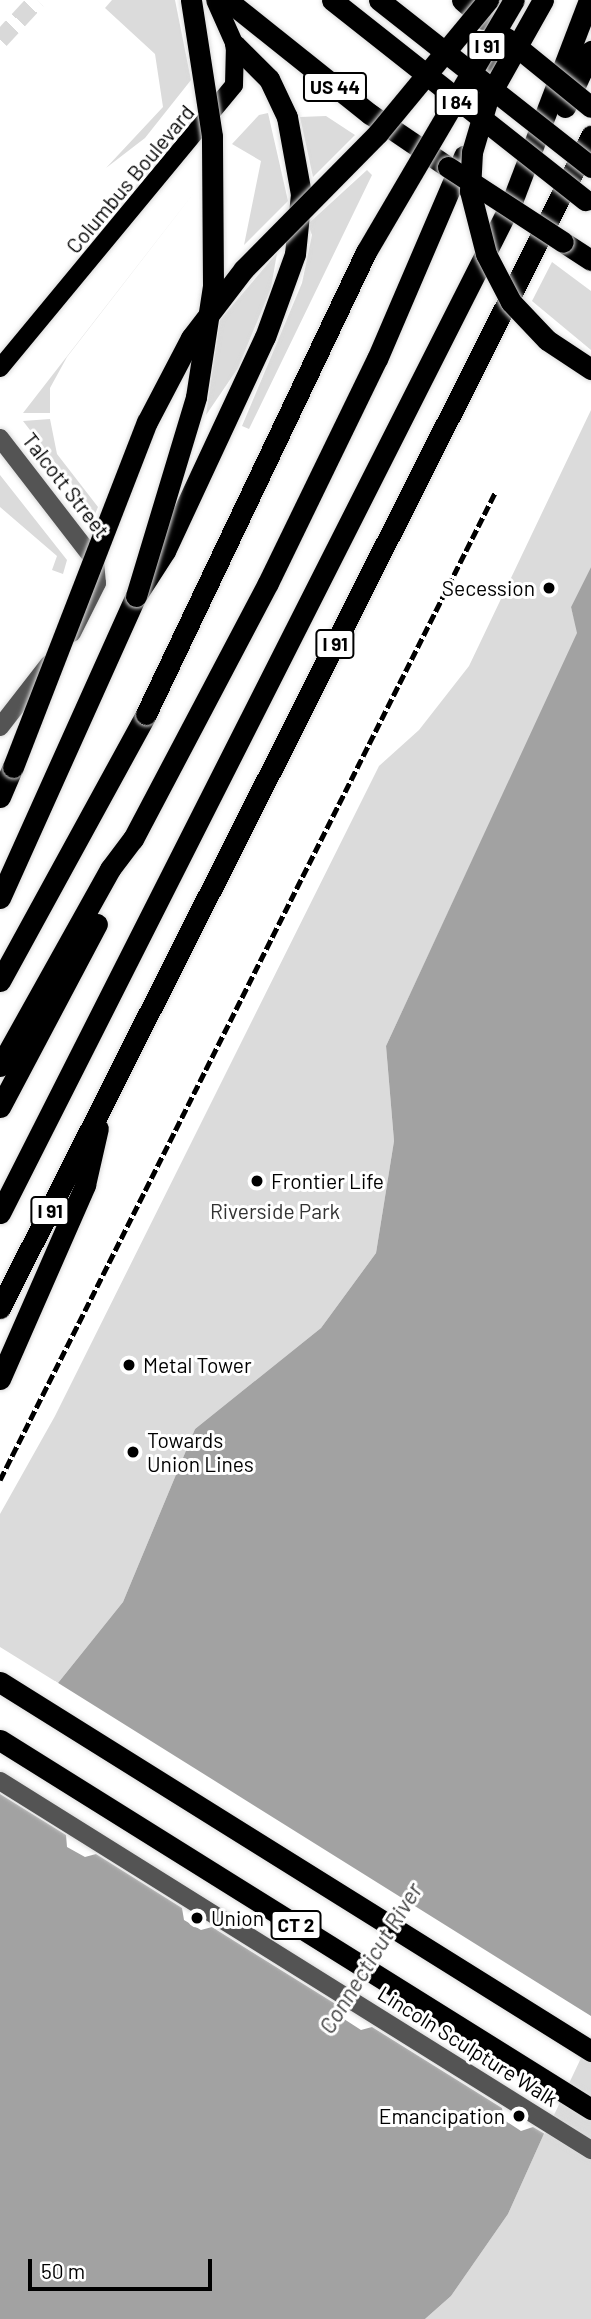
<!DOCTYPE html>
<html>
<head>
<meta charset="utf-8">
<style>
	body { margin:0 }
	#map { position:relative; width:591px; height:2319px; overflow:hidden; background:#fff; font-family:Barlow,sans-serif }
	div>[style] { position:absolute }
	[style*='--x'] { left:calc(var(--x)*1px); top:calc(var(--y)*1px); width:calc(var(--w)*1px); rotate:calc(var(--a)*1deg) }
	.green>* { inset:0; background:#dbdbdb }
	.water>* { inset:0; background:#a2a2a2 }
	.pier>* { inset:0; background:#fff }
	.minor-tunnel>* { height:18px; margin-top:-9px; transform-origin:0; background:repeating-linear-gradient(90deg,#d9d9d9 0 18px,transparent 0 27px) }
	.roads { filter:drop-shadow(0 0 2px #dbdbdb) drop-shadow(0 0 2px #dbdbdb) }
	.minor>* { height:18px; margin:-9px; padding:0 9px; transform-origin:9px; border-radius:9px; background:#545454 }
	.major>* { height:18px; margin:-9px; padding:0 9px; transform-origin:9px; border-radius:9px; background:#000 }
	.highway>* { height:21px; margin:-10.5px; padding:0 10.5px; transform-origin:10.5px; border-radius:10.5px; background:#000 }
	.rail>* { height:5px; margin-top:-2.5px; transform-origin:0; background:repeating-linear-gradient(90deg,#000 0 10px,transparent 0 13.5px) }
	.bridges { filter:drop-shadow(0 0 2px #dbdbdb) drop-shadow(0 0 2px #dbdbdb) }
	.highway-bridge>* { height:21px; margin:-10.5px; padding:0 10.5px; transform-origin:10.5px; border-radius:10.5px; background:#000 }
	.dots>* { width:19px; height:19px; translate:-50% -50%; box-sizing:border-box; border:4px solid #fff; border-radius:50% }
	span { translate:-50% -50%; white-space:nowrap; text-align:center; line-height:1.15; -webkit-text-stroke:6px #fff; paint-order:stroke }
	.shield-label span { padding:2px 5px; background:#fff; border:2px solid; border-radius:5px; -webkit-text-stroke-width:0 }
	.shield-label { font-size:19px; color:#000; font-weight:700 }
	.street-label { font-size:21px; color:#000 }
	.poi-label { font-size:21px; color:#000 }
	.right { translate:-100% -50%; text-align:right }
	.left { translate:0 -50%; text-align:left }
	.park-label { font-size:21px; color:#323232 }
	.water-label { font-size:23px; color:#434343; font-style:italic }
	.scale { position:absolute; left:28px; top:2259px; width:184px; height:32px; box-sizing:border-box; border:4px solid #000; border-top:0; padding-left:9px; font-size:21px; line-height:24px; white-space:nowrap; color:#000; -webkit-text-stroke:5px #fff; paint-order:stroke }
</style>
</head>
<body>
<div id="map">
	<div class="green">
		<div style="clip-path:polygon(112px 0,175px 0,191px 80px,145px 138px,106px 168px,163px 107px,155px 54px,105px 8px)"></div>
		<div style="clip-path:polygon(268px 113px,288px 201px,244px 245px,261px 161px,232px 144px,259px 115px)"></div>
		<div style="clip-path:polygon(326px 116px,355px 135px,313px 177px,300px 117px)"></div>
		<div style="clip-path:polygon(367px 170px,372px 175px,249px 429px,242px 426px,302px 283px,312px 235px,308px 224px)"></div>
		<div style="clip-path:polygon(200px 185px,67px 357px,50px 388px,50px 413px,23px 413px)"></div>
		<div style="clip-path:polygon(277px 253px,271px 288px,238px 368px,206px 415px,220px 320px)"></div>
		<div style="clip-path:polygon(552px 262px,591px 291px,591px 350px,532px 301px)"></div>
		<div style="clip-path:polygon(591px 410px,591px 567px,571px 607px,578px 633px,386px 1046px,394px 1141px,376px 1253px,321px 1328px,195px 1429px,123px 1602px,58px 1683px,0 1647px,0 1514px,55px 1416px,379px 766px,419px 730px,469px 666px)"></div>
		<div style="clip-path:polygon(50px 419px,57px 454px,98px 507px,95px 514px,23px 421px)"></div>
		<div style="clip-path:polygon(0 475px,67px 560px,63px 574px,52px 570px,57px 556px,0 507px)"></div>
		<div style="clip-path:polygon(591px 2029px,591px 2319px,425px 2319px,451px 2296px,508px 2214px)"></div>
	</div>
	<div class="water">
		<div style="clip-path:polygon(591px 567px,591px 2029px,508px 2214px,451px 2296px,425px 2319px,0 2319px,0 1794px,58px 1683px,123px 1602px,195px 1429px,321px 1328px,376px 1253px,394px 1141px,386px 1046px,577px 633px,571px 607px)"></div>
	</div>
	<div class="pier">
		<div style="clip-path:polygon(55px 1681px,591px 2016px,591px 2037px,545px 2134px,533px 2127px,521px 2131px,504px 2120px,502px 2108px,372px 2027px,361px 2030px,344px 2019px,342px 2008px,212px 1927px,201px 1930px,184px 1920px,182px 1908px,96px 1854px,85px 1857px,67px 1847px,66px 1835px,0 1794px)"></div>
	</div>
	<div class="minor-tunnel">
		<div style="--x:0;--y:40;--w:54;--a:-47.2"></div>
	</div>
	<div class="roads">
		<div class="minor">
			<div style="--x:0;--y:438;--w:155;--a:52.3"></div>
			<div style="--x:95;--y:561;--w:22;--a:85"></div>
			<div style="--x:97;--y:583;--w:56;--a:116.6"></div>
			<div style="--x:0;--y:727;--w:80;--a:-52.1"></div>
			<div style="--x:0;--y:1781;--w:697;--a:31.98"></div>
		</div>
		<div class="major">
			<div style="--x:0;--y:368;--w:367;--a:-50.4"></div>
			<div style="--x:234;--y:85;--w:40;--a:-88.6"></div>
			<div style="--x:235;--y:45;--w:49;--a:-114"></div>
		</div>
		<div class="highway">
			<div style="--x:227;--y:0;--w:183;--a:38.6"></div>
			<div style="--x:370;--y:114;--w:94;--a:34.2"></div>
			<div style="--x:462;--y:0;--w:29;--a:41"></div>
			<div style="--x:480;--y:98;--w:100;--a:-77.3"></div>
			<div style="--x:565;--y:107;--w:62;--a:-65.1"></div>
			<div style="--x:563;--y:242;--w:33;--a:33"></div>
			<div style="--x:0;--y:797;--w:33;--a:-67"></div>
			<div style="--x:0;--y:898;--w:331;--a:-65.8"></div>
			<div style="--x:136;--y:596;--w:54;--a:-57.2"></div>
			<div style="--x:165;--y:551;--w:236;--a:-65"></div>
			<div style="--x:265;--y:337;--w:88;--a:-70.1"></div>
			<div style="--x:295;--y:254;--w:60;--a:-84.3"></div>
			<div style="--x:301;--y:194;--w:78;--a:-100.3"></div>
			<div style="--x:287;--y:117;--w:42;--a:-115.3"></div>
			<div style="--x:269;--y:79;--w:48;--a:-135"></div>
			<div style="--x:0;--y:981;--w:304;--a:-61.3"></div>
			<div style="--x:0;--y:1066;--w:226;--a:-60.8"></div>
			<div style="--x:110;--y:869;--w:38;--a:-53"></div>
			<div style="--x:133;--y:839;--w:289;--a:-62.2"></div>
			<div style="--x:268;--y:583;--w:249;--a:-64.1"></div>
			<div style="--x:377;--y:359;--w:221;--a:-66.8"></div>
			<div style="--x:0;--y:1107;--w:207;--a:-62.1"></div>
			<div style="--x:0;--y:1213;--w:1136;--a:-63.16"></div>
			<div style="--x:513;--y:199;--w:213;--a:-69.1"></div>
			<div style="--x:0;--y:1308;--w:1313;--a:-63.24"></div>
			<div style="--x:0;--y:1379;--w:212;--a:-66.3"></div>
			<div style="--x:85;--y:1185;--w:58;--a:-77.2"></div>
			<div style="--x:0;--y:1682;--w:697;--a:31.98"></div>
			<div style="--x:0;--y:1740;--w:697;--a:31.98"></div>
		</div>
	</div>
	<div class="rail">
		<div style="--x:0;--y:1480;--w:1106;--a:-63.37"></div>
	</div>
	<div class="bridges">
		<div class="highway-bridge">
			<div style="--x:332;--y:0;--w:323;--a:38.3"></div>
			<div style="--x:379;--y:0;--w:270;--a:38.2"></div>
			<div style="--x:543;--y:0;--w:112;--a:119.3"></div>
			<div style="--x:488;--y:98;--w:56;--a:106.5"></div>
			<div style="--x:472;--y:152;--w:39;--a:93"></div>
			<div style="--x:470;--y:191;--w:65;--a:75.7"></div>
			<div style="--x:486;--y:254;--w:54;--a:62.5"></div>
			<div style="--x:511;--y:302;--w:52;--a:46.5"></div>
			<div style="--x:547;--y:340;--w:53;--a:33.4"></div>
			<div style="--x:506;--y:38;--w:109;--a:39.1"></div>
			<div style="--x:448;--y:167;--w:137;--a:33.1"></div>
			<div style="--x:136;--y:596;--w:208;--a:-73.2"></div>
			<div style="--x:196;--y:397;--w:112;--a:-81.3"></div>
			<div style="--x:213;--y:286;--w:150;--a:-90.4"></div>
			<div style="--x:212;--y:136;--w:138;--a:-98.8"></div>
			<div style="--x:146;--y:714;--w:512;--a:-64.54"></div>
			<div style="--x:366;--y:252;--w:292;--a:-59.6"></div>
			<div style="--x:13;--y:767;--w:370;--a:-68.8"></div>
			<div style="--x:147;--y:422;--w:95;--a:-62.4"></div>
			<div style="--x:191;--y:338;--w:87;--a:-52.5"></div>
			<div style="--x:244;--y:269;--w:191;--a:-45.4"></div>
			<div style="--x:378;--y:133;--w:173;--a:-50.4"></div>
		</div>
	</div>
	<div class="dots">
		<div style="left:549px;top:588px;background:#000"></div>
		<div style="left:257px;top:1181px;background:#000"></div>
		<div style="left:129px;top:1365px;background:#000"></div>
		<div style="left:133px;top:1452px;background:#000"></div>
		<div style="left:197px;top:1918px;background:#000"></div>
		<div style="left:519px;top:2116px;background:#000"></div>
	</div>
	<div class="shield-label">
		<span style="left:487px;top:46px">I 91</span>
		<span style="left:335px;top:87px">US 44</span>
		<span style="left:457px;top:102px">I 84</span>
		<span style="left:335px;top:644px">I 91</span>
		<span style="left:50px;top:1211px">I 91</span>
		<span style="left:296px;top:1925px">CT 2</span>
	</div>
	<div class="street-label">
		<span style="left:130px;top:179px;rotate:-50deg">Columbus Boulevard</span>
		<span style="left:66px;top:485px;rotate:52deg">Talcott Street</span>
		<span style="left:468px;top:2046px;rotate:32deg">Lincoln Sculpture Walk</span>
	</div>
	<div class="poi-label">
		<span class="right" style="left:535px;top:588px">Secession</span>
		<span class="left" style="left:271px;top:1181px">Frontier Life</span>
		<span class="left" style="left:143px;top:1365px">Metal Tower</span>
		<span class="left" style="left:147px;top:1452px">Towards<br>Union Lines</span>
		<span class="left" style="left:211px;top:1918px">Union</span>
		<span class="right" style="left:505px;top:2116px">Emancipation</span>
	</div>
	<div class="park-label">
		<span style="left:275px;top:1211px">Riverside Park</span>
	</div>
	<div class="water-label">
		<span style="left:370px;top:1958px;rotate:-58deg">Connecticut River</span>
	</div>
	<div class="scale">50 m</div>
</div>
</body>
</html>
